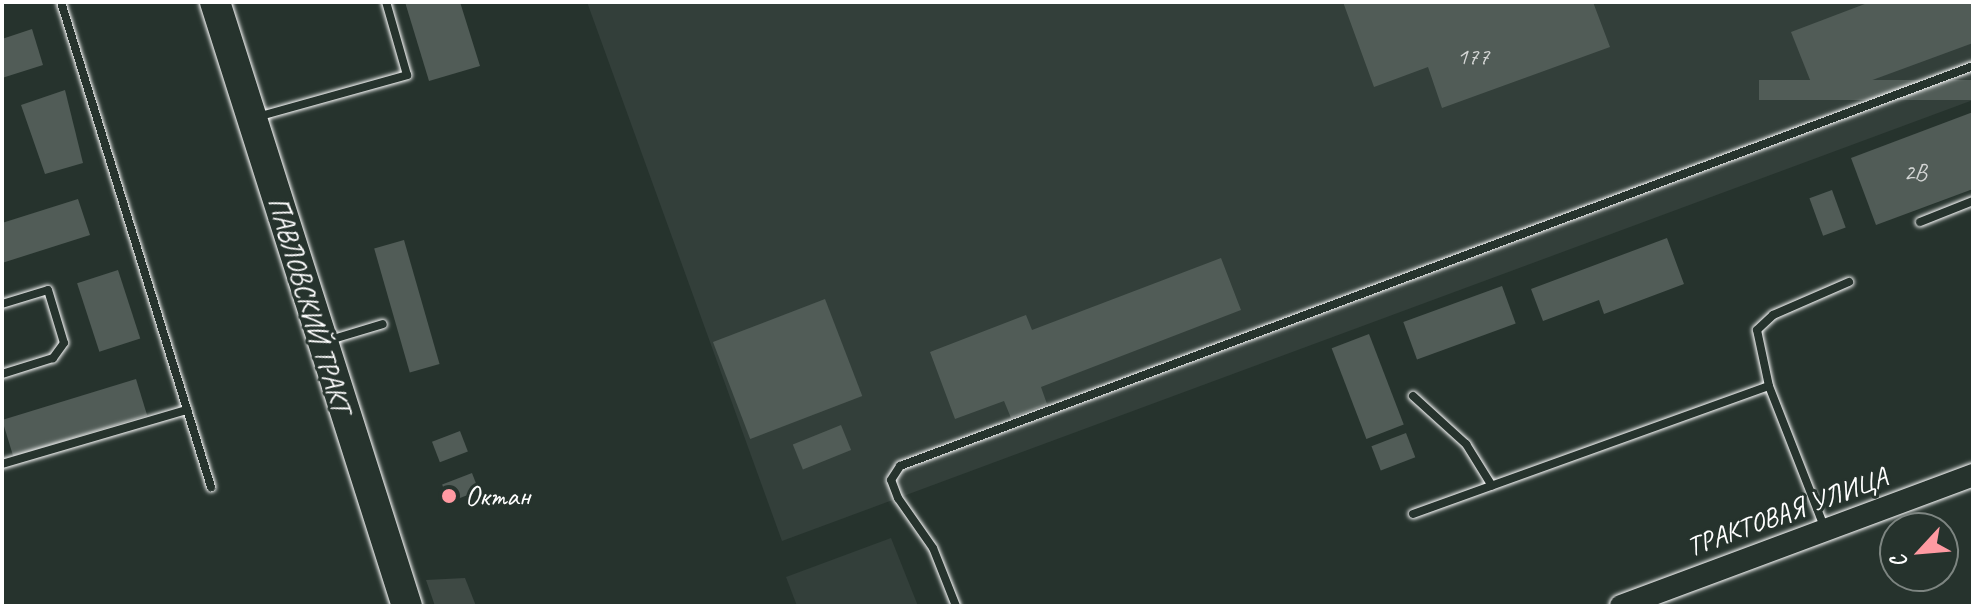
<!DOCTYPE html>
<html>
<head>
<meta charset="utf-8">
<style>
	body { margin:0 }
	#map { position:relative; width:1975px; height:608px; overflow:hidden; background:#26332d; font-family:Caveat,sans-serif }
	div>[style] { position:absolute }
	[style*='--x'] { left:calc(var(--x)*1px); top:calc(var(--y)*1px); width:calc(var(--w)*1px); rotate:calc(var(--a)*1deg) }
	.built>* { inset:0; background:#333f3a }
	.green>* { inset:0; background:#3e4944 }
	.building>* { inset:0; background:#515c57; transform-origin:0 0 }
	.roads { filter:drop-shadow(0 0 2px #fff) drop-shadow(0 0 2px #fff) }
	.lane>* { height:8px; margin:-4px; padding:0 4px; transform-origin:4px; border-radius:4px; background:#26332d }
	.secondary>* { height:22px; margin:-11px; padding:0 11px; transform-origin:11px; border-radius:11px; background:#26332d }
	.highway>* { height:30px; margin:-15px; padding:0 15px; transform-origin:15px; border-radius:15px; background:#26332d }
	.dots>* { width:22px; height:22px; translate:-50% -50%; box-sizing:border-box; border:4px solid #26332d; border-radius:50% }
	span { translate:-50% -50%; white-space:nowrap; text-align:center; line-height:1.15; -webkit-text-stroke:6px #26332d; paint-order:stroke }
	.number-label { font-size:24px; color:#d4d6d5 }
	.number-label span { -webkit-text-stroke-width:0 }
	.street-label { font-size:28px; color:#fff }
	.poi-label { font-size:28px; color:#fff }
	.left { translate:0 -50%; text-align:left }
	.frame { position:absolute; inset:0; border:4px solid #fff; pointer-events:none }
	.north { position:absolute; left:1879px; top:512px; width:80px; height:80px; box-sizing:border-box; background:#26332d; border:2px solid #7d8581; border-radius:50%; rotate:244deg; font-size:22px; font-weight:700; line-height:32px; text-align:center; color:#fff }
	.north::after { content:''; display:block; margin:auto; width:28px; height:36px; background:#ff9aa2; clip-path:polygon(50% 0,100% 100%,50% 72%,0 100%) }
</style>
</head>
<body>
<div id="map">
	<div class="built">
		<div style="clip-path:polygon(587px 2px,1973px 2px,1973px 100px,782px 541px)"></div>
		<div style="clip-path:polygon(891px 538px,918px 606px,797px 606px,786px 577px)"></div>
	</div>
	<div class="green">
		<div style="clip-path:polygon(465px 578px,476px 606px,435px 606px,426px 580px)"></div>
	</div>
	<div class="building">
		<div style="clip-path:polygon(405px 2px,460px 2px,480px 66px,429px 81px)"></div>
		<div style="clip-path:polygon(1343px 2px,1593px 2px,1610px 47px,1442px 108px,1428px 67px,1374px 87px)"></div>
		<div style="clip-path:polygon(1870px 2px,1973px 2px,1973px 43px,1818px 100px,1791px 32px)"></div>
		<div style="clip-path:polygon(32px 29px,43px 65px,2px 78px,2px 39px)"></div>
		<div style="left:1973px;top:80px;width:20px;height:214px;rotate:90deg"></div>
		<div style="clip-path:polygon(65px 90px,83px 163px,45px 174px,21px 105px)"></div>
		<div style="clip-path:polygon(1973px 112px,1973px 189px,1876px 225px,1851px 158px)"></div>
		<div style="left:1832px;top:190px;width:40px;height:24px;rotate:70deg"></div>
		<div style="clip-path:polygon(78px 199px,90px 235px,2px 263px,2px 223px)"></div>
		<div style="clip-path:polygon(1667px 238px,1684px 284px,1604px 314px,1599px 300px,1543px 321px,1531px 289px)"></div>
		<div style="left:404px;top:240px;width:129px;height:31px;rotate:74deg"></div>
		<div style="clip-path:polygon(1221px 258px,1241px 310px,1041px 387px,1047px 404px,1011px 418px,1004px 401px,955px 419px,930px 352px,1026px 315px,1032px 330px)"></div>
		<div style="left:118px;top:270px;width:72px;height:43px;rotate:72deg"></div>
		<div style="left:1502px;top:286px;width:40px;height:105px;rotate:70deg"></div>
		<div style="left:825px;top:299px;width:104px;height:120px;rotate:69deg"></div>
		<div style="left:1369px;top:334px;width:97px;height:40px;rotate:69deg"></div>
		<div style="left:136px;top:379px;width:38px;height:140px;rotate:73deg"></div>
		<div style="left:841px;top:425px;width:27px;height:52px;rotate:68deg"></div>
		<div style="left:460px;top:431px;width:22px;height:30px;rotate:69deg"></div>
		<div style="left:1406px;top:433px;width:26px;height:37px;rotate:69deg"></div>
		<div style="left:472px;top:473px;width:19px;height:32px;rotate:69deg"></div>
	</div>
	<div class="roads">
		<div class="lane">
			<div style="--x:61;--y:2;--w:508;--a:72.81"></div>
			<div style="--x:257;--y:117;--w:156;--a:-15.6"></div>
			<div style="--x:407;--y:75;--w:76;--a:-106"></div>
			<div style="--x:1920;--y:222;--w:57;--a:-21.6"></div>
			<div style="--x:2;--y:304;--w:48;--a:-16.9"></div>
			<div style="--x:48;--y:290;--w:55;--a:73.2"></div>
			<div style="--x:64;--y:343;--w:19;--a:126"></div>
			<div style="--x:53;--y:358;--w:53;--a:162.6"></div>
			<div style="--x:330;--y:340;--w:55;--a:-16.8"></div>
			<div style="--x:1413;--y:396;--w:72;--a:42.2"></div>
			<div style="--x:1466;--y:444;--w:49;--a:58.2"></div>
			<div style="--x:2;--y:464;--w:193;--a:-16.3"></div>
			<div style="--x:1413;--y:514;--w:378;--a:-19.8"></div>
			<div style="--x:1825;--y:529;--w:154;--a:-111.4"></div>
			<div style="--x:1769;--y:386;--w:57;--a:-102.1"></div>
			<div style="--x:1757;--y:330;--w:22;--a:-43"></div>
			<div style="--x:1773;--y:315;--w:83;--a:-23.5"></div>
			<div style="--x:956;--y:606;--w:62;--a:-111.6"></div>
			<div style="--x:933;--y:548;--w:61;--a:-125"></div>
			<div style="--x:898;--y:498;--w:19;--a:-111"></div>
			<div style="--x:891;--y:480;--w:17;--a:-57"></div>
			<div style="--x:900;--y:466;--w:1145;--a:-20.44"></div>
		</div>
		<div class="secondary">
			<div style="--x:1621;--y:606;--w:376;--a:-20.4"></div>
		</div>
		<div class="highway">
			<div style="--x:215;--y:2;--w:634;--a:72.37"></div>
		</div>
	</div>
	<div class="dots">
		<div style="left:449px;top:496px;background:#ff9aa2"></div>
	</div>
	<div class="number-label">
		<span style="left:1473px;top:57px">177</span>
		<span style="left:1915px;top:173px">2В</span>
	</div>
	<div class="street-label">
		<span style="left:309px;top:305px;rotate:73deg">ПАВЛОВСКИЙ ТРАКТ</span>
		<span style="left:1787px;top:512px;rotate:-20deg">ТРАКТОВАЯ УЛИЦА</span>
	</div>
	<div class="poi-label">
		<span class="left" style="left:465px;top:496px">Октан</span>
	</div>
	<div class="frame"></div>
	<div class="north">С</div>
</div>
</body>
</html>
